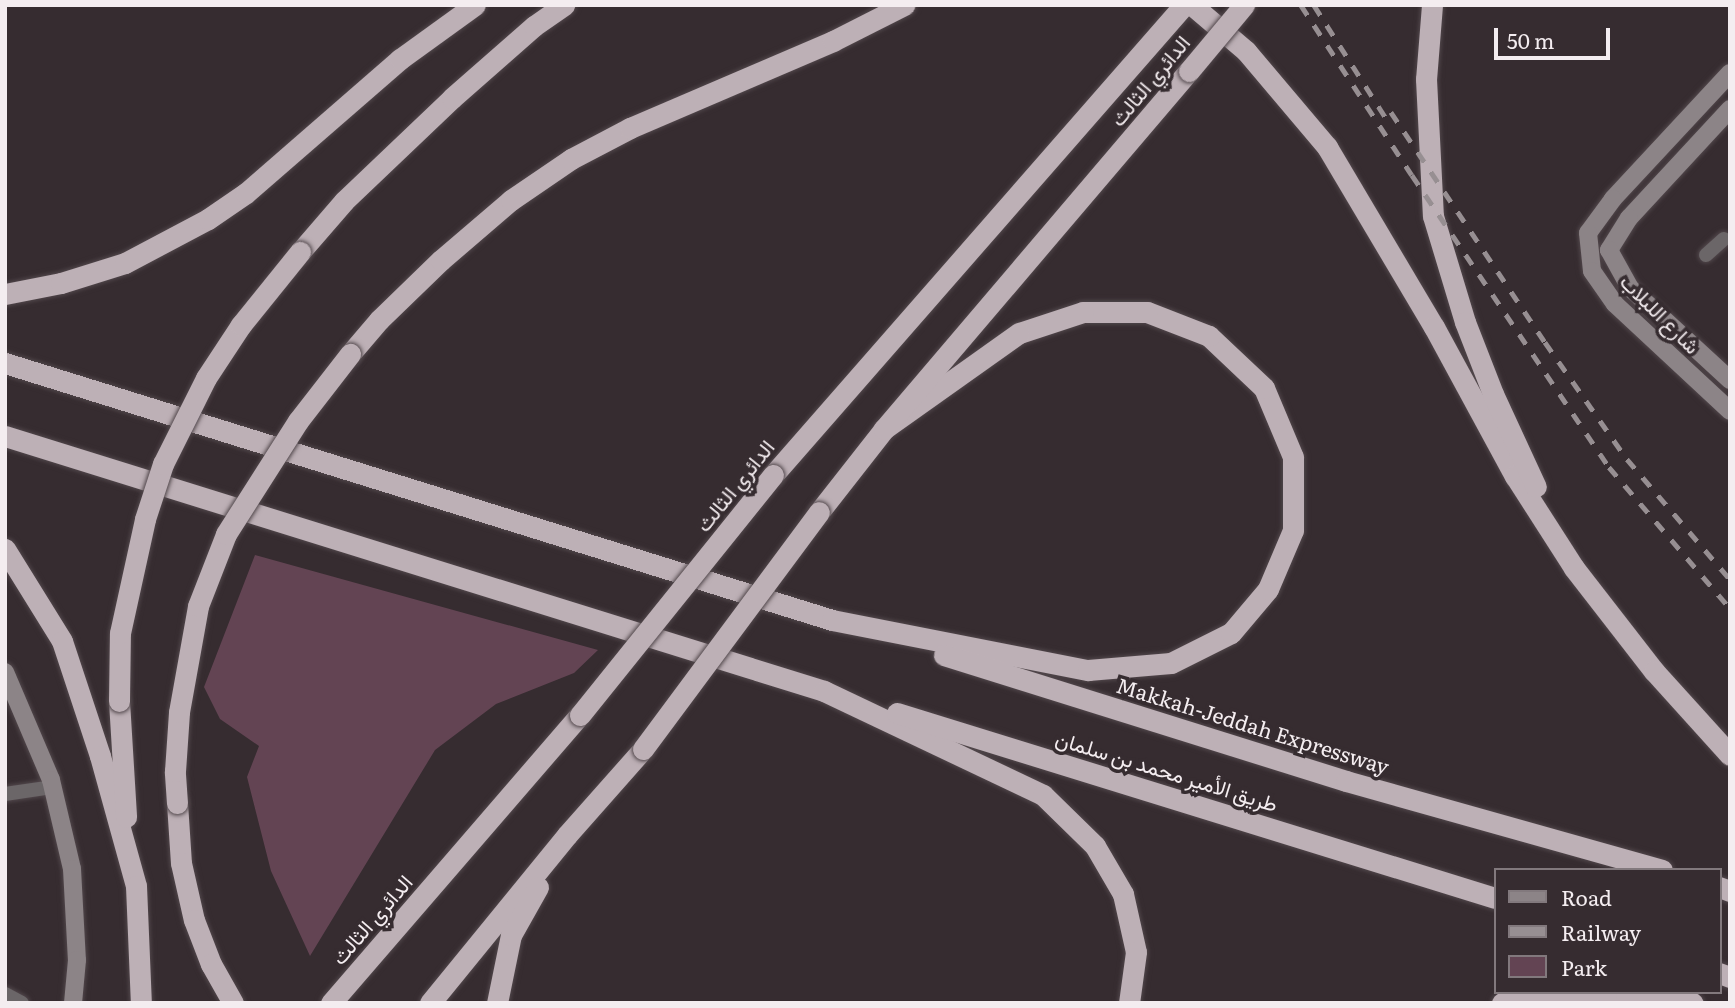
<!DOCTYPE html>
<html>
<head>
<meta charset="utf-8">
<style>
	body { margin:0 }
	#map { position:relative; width:1735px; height:1008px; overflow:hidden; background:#362c30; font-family:Literata,Vazirmatn,serif }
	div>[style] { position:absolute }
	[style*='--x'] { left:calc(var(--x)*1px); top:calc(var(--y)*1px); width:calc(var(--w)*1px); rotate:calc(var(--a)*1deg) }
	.green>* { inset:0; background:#634453 }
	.roads { filter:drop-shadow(0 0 2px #51474b) drop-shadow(0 0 2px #51474b) }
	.street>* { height:14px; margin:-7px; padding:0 7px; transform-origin:7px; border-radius:7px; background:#6b6668 }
	.secondary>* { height:18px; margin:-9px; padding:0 9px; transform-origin:9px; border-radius:9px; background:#8c8487 }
	.highway>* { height:21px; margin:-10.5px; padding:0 10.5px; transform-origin:10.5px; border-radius:10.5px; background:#bdb0b6 }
	.rail>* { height:4.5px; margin-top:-2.25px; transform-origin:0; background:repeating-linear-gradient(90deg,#978f92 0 12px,transparent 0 24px) }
	.bridges { filter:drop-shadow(0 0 2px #51474b) drop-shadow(0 0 2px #51474b) }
	.highway-bridge>* { height:21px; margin:-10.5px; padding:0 10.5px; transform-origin:10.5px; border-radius:10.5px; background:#bdb0b6 }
	span { translate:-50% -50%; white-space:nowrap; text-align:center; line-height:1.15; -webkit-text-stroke:7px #362c30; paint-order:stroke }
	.street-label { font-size:21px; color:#f4edf0 }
	.frame { position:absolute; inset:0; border:7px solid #f4edf0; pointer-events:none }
	.legend { position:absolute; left:1494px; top:868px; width:228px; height:126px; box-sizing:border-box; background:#362c30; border:2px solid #82797d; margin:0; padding:9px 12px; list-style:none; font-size:21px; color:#f4edf0 }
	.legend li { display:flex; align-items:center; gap:14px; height:35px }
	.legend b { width:35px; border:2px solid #82797d }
	.scale { position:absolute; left:1494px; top:28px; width:116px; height:32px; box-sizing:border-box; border:4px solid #f4edf0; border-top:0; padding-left:9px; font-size:21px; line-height:24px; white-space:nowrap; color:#f4edf0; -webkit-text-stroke:5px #362c30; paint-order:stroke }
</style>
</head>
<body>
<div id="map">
	<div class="green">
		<div style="clip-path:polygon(255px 555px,598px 650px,574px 673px,496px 704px,435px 750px,310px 956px,271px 871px,247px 777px,259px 746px,220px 719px,204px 687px)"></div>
	</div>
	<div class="roads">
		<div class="street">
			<div style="--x:1706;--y:255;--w:24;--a:-42"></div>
			<div style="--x:5;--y:794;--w:49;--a:-8.3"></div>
			<div style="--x:5;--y:994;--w:19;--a:28"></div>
		</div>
		<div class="secondary">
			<div style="--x:1730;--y:73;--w:172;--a:132.9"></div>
			<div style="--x:1613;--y:199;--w:42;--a:126.3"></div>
			<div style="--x:1588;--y:233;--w:38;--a:84"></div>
			<div style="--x:1592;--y:271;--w:40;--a:55.1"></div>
			<div style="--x:1615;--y:304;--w:157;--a:42.9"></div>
			<div style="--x:1730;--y:109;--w:149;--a:132.8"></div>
			<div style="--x:1629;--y:218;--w:38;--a:122"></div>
			<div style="--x:1609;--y:250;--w:43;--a:61.1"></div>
			<div style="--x:1630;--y:288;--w:136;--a:42.6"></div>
			<div style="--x:5;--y:672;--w:117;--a:66.9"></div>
			<div style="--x:51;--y:780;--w:91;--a:76.7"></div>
			<div style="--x:72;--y:869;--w:91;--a:86.9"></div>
			<div style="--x:77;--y:960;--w:43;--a:95.3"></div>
		</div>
		<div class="highway">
			<div style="--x:1192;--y:5;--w:71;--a:40.4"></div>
			<div style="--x:1246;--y:51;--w:126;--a:49.8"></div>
			<div style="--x:1327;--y:147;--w:209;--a:59.3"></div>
			<div style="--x:1434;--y:327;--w:170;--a:61.5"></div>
			<div style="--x:1515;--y:476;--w:109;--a:57.3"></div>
			<div style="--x:1574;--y:568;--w:130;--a:52.2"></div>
			<div style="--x:1654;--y:671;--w:113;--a:47.9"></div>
			<div style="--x:1432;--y:5;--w:74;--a:94.6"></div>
			<div style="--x:1426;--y:79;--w:137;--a:87.1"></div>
			<div style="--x:1433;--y:216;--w:111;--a:73.2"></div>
			<div style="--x:1465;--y:322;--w:77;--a:68.7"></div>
			<div style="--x:1493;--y:394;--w:102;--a:65.2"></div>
			<div style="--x:300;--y:252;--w:67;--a:-49.2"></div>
			<div style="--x:344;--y:201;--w:149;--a:-43.6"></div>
			<div style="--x:452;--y:98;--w:109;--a:-41.3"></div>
			<div style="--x:534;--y:26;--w:37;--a:-35"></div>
			<div style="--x:5;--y:294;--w:57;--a:-11.1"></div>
			<div style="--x:61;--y:283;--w:67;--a:-17.4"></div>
			<div style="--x:125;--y:263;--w:94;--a:-27.9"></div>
			<div style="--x:208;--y:219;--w:46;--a:-34.4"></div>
			<div style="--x:246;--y:193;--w:204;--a:-41"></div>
			<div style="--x:400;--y:59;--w:92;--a:-35.8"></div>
			<div style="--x:350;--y:354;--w:45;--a:-49.5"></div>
			<div style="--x:379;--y:320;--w:86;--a:-44.1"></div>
			<div style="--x:441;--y:260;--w:92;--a:-40.6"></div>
			<div style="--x:511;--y:200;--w:73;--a:-34.3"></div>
			<div style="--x:571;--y:159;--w:67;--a:-27.7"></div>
			<div style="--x:630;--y:128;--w:221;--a:-23.2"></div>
			<div style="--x:833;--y:41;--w:80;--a:-26.9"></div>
			<div style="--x:5;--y:363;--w:866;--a:17.26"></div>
			<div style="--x:832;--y:620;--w:261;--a:11.1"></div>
			<div style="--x:1088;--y:670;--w:83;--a:-4.8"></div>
			<div style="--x:1171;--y:663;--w:67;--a:-26.6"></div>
			<div style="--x:1231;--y:633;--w:57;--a:-49.9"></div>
			<div style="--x:1268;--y:589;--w:64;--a:-67"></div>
			<div style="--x:1293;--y:530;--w:73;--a:-90"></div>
			<div style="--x:1293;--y:457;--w:75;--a:-112.8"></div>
			<div style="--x:1264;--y:388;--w:76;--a:-136.6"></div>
			<div style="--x:1209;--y:336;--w:66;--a:-158.8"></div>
			<div style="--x:1147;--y:312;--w:64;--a:180"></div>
			<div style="--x:1083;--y:312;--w:67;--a:161.8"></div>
			<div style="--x:1019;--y:333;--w:166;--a:144.6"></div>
			<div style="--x:5;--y:436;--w:858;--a:17.29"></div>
			<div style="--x:824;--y:691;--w:242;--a:25.4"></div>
			<div style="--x:1043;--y:795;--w:73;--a:44.4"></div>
			<div style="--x:1095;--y:846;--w:56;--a:59.7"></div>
			<div style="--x:1123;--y:894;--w:59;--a:77.4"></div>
			<div style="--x:1136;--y:952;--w:51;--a:97.8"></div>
			<div style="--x:773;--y:475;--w:624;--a:-48.83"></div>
			<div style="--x:819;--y:512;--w:105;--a:-51.9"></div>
			<div style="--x:884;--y:429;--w:470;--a:-49.6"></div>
			<div style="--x:5;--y:549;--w:108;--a:58.2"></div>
			<div style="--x:62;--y:641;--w:121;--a:71.7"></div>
			<div style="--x:100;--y:756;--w:135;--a:74.5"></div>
			<div style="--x:136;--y:886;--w:117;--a:87.6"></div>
			<div style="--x:944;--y:655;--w:421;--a:17.4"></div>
			<div style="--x:1346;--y:781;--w:328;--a:15.7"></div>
			<div style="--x:119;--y:701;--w:116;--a:86.5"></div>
			<div style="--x:897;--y:713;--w:626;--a:17.19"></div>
			<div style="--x:177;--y:803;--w:60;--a:86.2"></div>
			<div style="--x:181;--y:863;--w:58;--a:77.2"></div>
			<div style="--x:194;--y:920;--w:47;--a:68.9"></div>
			<div style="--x:211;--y:964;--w:45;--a:60.6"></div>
			<div style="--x:1719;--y:887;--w:12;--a:20"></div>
			<div style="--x:1719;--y:973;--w:12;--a:20"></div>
			<div style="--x:331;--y:1003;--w:381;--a:-49.2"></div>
			<div style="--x:430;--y:1003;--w:217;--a:-50.8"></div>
			<div style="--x:567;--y:835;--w:115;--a:-48.5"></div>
			<div style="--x:497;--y:1003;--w:69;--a:-78.4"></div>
			<div style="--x:511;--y:935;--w:55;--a:-60.6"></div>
			<div style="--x:1502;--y:1003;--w:124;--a:-3.2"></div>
			<div style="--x:1626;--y:996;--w:67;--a:6"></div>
		</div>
	</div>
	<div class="rail">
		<div style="--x:1301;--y:5;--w:203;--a:56.9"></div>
		<div style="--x:1412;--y:175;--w:352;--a:56"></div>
		<div style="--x:1609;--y:467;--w:186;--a:49.4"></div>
		<div style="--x:1314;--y:5;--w:143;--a:57.5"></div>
		<div style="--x:1391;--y:112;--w:277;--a:56.2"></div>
		<div style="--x:1545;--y:342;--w:143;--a:55"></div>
		<div style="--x:1627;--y:459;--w:158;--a:49.4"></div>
	</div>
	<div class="bridges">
		<div class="highway-bridge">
			<div style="--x:1189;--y:71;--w:86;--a:-50.2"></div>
			<div style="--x:119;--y:701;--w:68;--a:-89.2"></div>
			<div style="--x:120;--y:633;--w:117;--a:-77.6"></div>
			<div style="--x:145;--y:519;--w:58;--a:-71.9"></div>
			<div style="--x:163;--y:464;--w:96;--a:-63.4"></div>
			<div style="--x:206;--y:378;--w:64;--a:-56.6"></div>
			<div style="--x:241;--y:325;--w:94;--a:-51.1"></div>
			<div style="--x:580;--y:715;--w:308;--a:-51.2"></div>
			<div style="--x:643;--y:749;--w:295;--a:-53.4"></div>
			<div style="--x:177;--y:803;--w:32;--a:-94"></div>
			<div style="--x:175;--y:771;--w:59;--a:-86.1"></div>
			<div style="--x:179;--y:712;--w:108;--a:-79.8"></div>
			<div style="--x:198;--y:606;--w:77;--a:-68.7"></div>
			<div style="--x:226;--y:534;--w:134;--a:-57.5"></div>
			<div style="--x:298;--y:421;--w:85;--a:-52.2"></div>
		</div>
	</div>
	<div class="street-label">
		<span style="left:1149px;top:80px;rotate:-50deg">الدائري الثالث</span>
		<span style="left:1661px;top:313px;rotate:45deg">شارع اللبلاب</span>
		<span style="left:734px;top:485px;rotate:-51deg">الدائري الثالث</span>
		<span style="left:1253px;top:725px;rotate:17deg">Makkah-Jeddah Expressway</span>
		<span style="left:1167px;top:770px;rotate:17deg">طريق الأمير محمد بن سلمان</span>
		<span style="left:371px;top:919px;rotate:-49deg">الدائري الثالث</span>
	</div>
	<div class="frame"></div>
	<ul class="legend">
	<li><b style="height:9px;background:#8c8487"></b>Road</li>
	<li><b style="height:9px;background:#978f92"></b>Railway</li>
	<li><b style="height:19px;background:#634453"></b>Park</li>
	</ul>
	<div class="scale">50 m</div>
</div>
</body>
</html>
